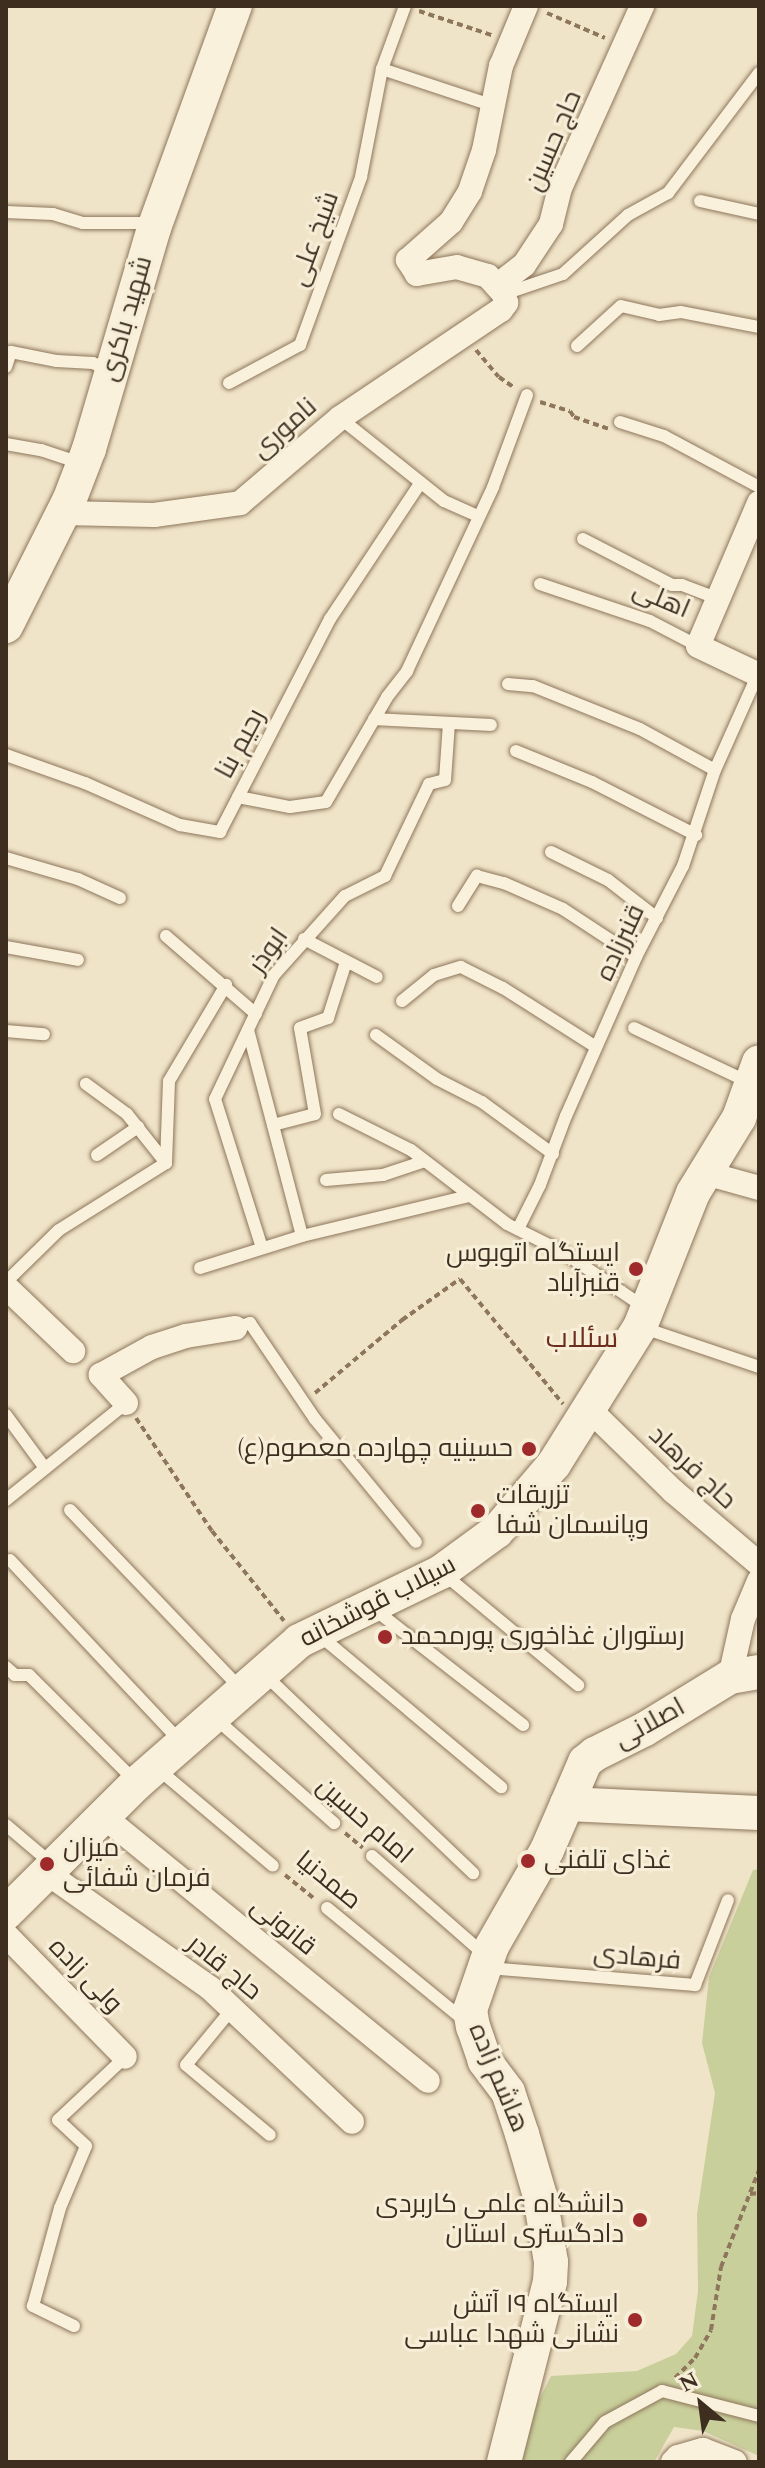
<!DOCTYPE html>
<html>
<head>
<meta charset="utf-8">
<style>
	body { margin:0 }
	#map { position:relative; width:765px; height:2468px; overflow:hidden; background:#f0e4c8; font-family:Spectral,Cairo,serif }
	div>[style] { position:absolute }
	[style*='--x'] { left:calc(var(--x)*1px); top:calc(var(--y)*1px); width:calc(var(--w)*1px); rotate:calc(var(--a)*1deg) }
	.green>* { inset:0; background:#c9cf9b }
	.path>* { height:4px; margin-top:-2px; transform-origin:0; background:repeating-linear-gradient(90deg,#8d765c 0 6px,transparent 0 10px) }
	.roads { filter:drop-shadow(0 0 2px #8d765c) drop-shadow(0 0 2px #8d765c) }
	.lane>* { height:12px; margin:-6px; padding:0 6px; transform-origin:6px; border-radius:6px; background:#faf1dc }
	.street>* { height:24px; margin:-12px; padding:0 12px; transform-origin:12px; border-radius:12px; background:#faf1dc }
	.secondary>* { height:34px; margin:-17px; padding:0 17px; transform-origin:17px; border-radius:17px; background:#faf1dc }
	.dots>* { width:22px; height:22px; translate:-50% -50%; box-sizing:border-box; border:4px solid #f7eed8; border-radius:50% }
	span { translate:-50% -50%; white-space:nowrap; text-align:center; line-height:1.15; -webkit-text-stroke:6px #f7eed8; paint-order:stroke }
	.street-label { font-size:26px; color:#3d2e20 }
	.poi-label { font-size:26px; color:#3d2e20 }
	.right { translate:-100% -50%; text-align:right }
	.left { translate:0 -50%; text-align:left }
	.neighbourhood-label { font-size:28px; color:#6b2e1e }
	.frame { position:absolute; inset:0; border:8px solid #3d2e20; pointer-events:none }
	.north { position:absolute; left:661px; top:2364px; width:80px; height:80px; -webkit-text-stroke:6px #f7eed8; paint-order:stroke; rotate:331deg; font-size:22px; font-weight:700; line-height:32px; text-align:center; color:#3d2e20 }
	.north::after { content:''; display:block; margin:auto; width:28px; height:36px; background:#3d2e20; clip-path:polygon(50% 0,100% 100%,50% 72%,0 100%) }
</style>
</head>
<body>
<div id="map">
	<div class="green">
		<div style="clip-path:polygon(759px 1869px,759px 2456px,703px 2431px,674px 2427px,654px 2462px,522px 2462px,532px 2414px,551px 2376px,637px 2371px,676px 2354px,692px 2336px,698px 2291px,697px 2214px,715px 2093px,702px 2043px,709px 1977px,753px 1870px)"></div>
	</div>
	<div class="path">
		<div style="--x:419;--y:11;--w:79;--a:18.4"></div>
		<div style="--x:547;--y:13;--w:63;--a:23.3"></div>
		<div style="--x:476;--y:350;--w:35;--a:50"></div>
		<div style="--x:499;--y:377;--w:19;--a:35"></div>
		<div style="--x:540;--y:402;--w:31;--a:17"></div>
		<div style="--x:570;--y:411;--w:7;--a:56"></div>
		<div style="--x:574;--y:417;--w:36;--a:19"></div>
		<div style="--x:315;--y:1393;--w:114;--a:-40"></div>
		<div style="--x:402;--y:1320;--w:71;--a:-35.3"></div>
		<div style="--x:460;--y:1279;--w:162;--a:50.5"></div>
		<div style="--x:136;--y:1418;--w:136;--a:56.1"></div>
		<div style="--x:212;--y:1531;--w:115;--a:51.3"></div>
		<div style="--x:345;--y:1833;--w:23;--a:40"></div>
		<div style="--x:285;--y:1875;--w:38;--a:39"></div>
		<div style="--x:750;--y:2194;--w:9;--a:-6"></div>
		<div style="--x:675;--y:2378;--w:28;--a:-45"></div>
		<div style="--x:695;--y:2358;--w:32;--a:-60"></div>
		<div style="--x:711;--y:2330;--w:64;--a:-81"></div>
		<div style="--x:721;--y:2267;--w:104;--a:-68.6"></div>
	</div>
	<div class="roads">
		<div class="lane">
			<div style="--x:382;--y:69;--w:115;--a:18.3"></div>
			<div style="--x:700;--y:201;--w:60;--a:12.4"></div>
			<div style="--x:6;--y:212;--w:47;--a:2.4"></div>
			<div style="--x:53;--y:214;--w:31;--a:17"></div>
			<div style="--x:83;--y:223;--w:59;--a:0"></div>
			<div style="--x:142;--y:223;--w:10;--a:24"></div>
			<div style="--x:504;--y:294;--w:62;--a:-18.7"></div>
			<div style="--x:563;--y:274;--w:88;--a:-42.2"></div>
			<div style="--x:628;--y:215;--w:46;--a:-28.8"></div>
			<div style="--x:668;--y:193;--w:151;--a:-52.8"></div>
			<div style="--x:577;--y:346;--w:59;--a:-42.3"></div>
			<div style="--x:621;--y:306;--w:39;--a:13"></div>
			<div style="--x:659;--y:315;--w:22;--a:-8"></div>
			<div style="--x:681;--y:312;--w:79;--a:10.9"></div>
			<div style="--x:6;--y:367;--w:16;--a:-72"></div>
			<div style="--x:11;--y:352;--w:47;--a:11.1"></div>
			<div style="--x:57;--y:361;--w:36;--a:3"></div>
			<div style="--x:93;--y:363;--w:18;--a:27"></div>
			<div style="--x:229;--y:383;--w:81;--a:-28.2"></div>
			<div style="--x:300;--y:345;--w:179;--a:-70"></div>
			<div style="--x:361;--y:177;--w:110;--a:-79"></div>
			<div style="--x:382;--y:69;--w:67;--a:-69.9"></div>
			<div style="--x:340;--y:418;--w:133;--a:38.6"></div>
			<div style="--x:444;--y:501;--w:36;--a:24"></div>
			<div style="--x:620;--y:422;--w:46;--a:17.7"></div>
			<div style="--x:664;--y:436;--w:108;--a:28.2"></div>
			<div style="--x:6;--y:444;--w:36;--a:10"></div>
			<div style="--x:41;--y:450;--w:41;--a:18.4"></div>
			<div style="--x:583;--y:539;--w:100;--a:27.3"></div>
			<div style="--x:672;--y:585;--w:10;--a:0"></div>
			<div style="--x:682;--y:585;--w:39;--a:21"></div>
			<div style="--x:540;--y:584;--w:116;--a:18.6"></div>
			<div style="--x:650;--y:621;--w:54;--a:27.5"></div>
			<div style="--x:508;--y:684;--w:25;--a:5"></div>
			<div style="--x:533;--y:686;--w:115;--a:21.9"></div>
			<div style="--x:640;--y:729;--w:85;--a:28.7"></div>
			<div style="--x:374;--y:719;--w:117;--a:2.9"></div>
			<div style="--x:516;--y:751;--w:82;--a:22.2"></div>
			<div style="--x:592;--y:782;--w:117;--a:27"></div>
			<div style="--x:6;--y:755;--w:84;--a:19.5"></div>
			<div style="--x:85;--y:783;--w:104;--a:23.9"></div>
			<div style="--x:180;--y:825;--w:41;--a:9.9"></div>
			<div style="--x:220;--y:832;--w:240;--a:-62.7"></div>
			<div style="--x:330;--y:619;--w:164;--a:-56.4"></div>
			<div style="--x:238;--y:797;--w:53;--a:10.9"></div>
			<div style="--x:290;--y:807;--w:36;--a:-8"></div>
			<div style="--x:326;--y:802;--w:121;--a:-59.8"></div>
			<div style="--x:387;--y:697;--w:33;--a:-52"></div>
			<div style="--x:407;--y:671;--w:203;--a:-64.9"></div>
			<div style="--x:493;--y:487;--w:98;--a:-69.7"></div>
			<div style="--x:551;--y:852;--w:64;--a:26.2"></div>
			<div style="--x:608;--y:880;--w:62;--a:37.8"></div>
			<div style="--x:6;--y:858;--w:75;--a:16.3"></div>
			<div style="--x:78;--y:879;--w:46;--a:24.3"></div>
			<div style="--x:458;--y:906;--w:36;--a:-58"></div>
			<div style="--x:477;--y:876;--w:28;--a:15"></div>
			<div style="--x:504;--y:883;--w:64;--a:23.8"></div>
			<div style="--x:563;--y:909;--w:87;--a:33.3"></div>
			<div style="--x:166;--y:936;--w:119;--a:40.9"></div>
			<div style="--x:304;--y:939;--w:82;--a:27.5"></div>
			<div style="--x:6;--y:947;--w:73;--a:10.2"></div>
			<div style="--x:402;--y:1001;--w:41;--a:-39.1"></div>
			<div style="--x:434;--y:975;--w:28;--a:-17"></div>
			<div style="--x:461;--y:967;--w:47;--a:26.6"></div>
			<div style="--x:503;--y:988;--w:110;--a:32.4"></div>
			<div style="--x:634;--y:1028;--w:126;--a:25.3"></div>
			<div style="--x:248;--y:1030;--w:213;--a:75.3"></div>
			<div style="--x:6;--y:1031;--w:38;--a:5"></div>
			<div style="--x:376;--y:1035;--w:75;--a:35.8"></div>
			<div style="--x:437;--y:1079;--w:51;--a:27.1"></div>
			<div style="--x:482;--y:1102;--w:88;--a:36.2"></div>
			<div style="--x:339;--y:1114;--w:80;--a:26.6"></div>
			<div style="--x:411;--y:1150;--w:121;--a:37.6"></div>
			<div style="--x:507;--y:1224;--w:63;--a:26.6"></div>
			<div style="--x:563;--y:1252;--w:98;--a:34.2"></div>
			<div style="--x:273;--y:1125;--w:43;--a:-14.7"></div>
			<div style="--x:315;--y:1114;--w:87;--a:-99.9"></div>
			<div style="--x:300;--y:1028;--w:30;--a:-20"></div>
			<div style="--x:328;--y:1018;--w:59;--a:-72.2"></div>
			<div style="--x:97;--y:1155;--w:50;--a:-34.3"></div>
			<div style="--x:166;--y:1163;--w:82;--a:-87.9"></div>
			<div style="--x:169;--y:1081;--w:112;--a:-59.3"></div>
			<div style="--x:326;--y:1180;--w:57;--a:-5"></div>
			<div style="--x:383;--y:1175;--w:44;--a:-18.4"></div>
			<div style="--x:518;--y:1229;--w:49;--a:-63.4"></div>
			<div style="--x:540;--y:1185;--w:74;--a:-69.4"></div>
			<div style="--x:566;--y:1116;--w:174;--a:-66.2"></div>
			<div style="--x:636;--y:957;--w:102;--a:-62.7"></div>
			<div style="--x:683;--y:866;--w:101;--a:-71.6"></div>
			<div style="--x:715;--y:770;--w:105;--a:-65.9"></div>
			<div style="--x:262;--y:1248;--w:156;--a:-107.5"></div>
			<div style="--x:215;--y:1099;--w:137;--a:-64.6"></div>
			<div style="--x:274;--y:975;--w:106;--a:-48.1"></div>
			<div style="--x:345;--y:896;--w:45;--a:-26.6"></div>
			<div style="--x:385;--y:876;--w:102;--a:-64.4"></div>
			<div style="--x:429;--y:784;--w:16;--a:-14"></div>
			<div style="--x:445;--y:780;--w:57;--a:-86"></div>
			<div style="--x:200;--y:1268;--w:107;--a:-17.4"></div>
			<div style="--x:302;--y:1236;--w:172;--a:-13.5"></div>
			<div style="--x:6;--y:1282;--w:74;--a:-44.5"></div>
			<div style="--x:59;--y:1230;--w:126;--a:-32.1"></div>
			<div style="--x:166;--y:1163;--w:63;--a:-128.5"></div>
			<div style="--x:127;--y:1114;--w:51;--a:-143.8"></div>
			<div style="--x:641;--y:1327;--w:125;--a:18.7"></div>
			<div style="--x:235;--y:1328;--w:16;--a:-18"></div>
			<div style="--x:250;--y:1323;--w:116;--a:55.9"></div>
			<div style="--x:315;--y:1419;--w:159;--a:50.6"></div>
			<div style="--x:6;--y:1415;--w:66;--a:53.7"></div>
			<div style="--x:6;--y:1500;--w:154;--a:-38.9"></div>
			<div style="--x:70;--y:1510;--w:246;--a:46.3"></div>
			<div style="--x:10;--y:1560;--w:248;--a:46.8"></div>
			<div style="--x:445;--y:1575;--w:173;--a:39.6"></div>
			<div style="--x:374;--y:1609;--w:189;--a:37.9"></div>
			<div style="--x:318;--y:1634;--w:239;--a:39.9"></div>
			<div style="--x:6;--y:1667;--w:12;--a:42"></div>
			<div style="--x:15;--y:1675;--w:14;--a:0"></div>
			<div style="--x:29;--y:1675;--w:150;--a:45"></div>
			<div style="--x:264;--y:1674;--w:289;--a:43.6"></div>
			<div style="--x:215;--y:1718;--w:159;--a:41.4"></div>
			<div style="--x:158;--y:1769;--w:150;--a:40.1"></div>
			<div style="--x:6;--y:1825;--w:60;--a:40.3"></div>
			<div style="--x:372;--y:1856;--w:149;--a:41.2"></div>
			<div style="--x:327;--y:1908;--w:177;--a:39.3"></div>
			<div style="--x:488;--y:1968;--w:208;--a:4.7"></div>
			<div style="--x:695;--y:1985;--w:91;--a:-68.8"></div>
			<div style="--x:232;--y:2009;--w:72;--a:129.4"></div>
			<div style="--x:186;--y:2065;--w:109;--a:39.8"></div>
			<div style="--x:74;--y:2326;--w:46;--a:-154"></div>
			<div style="--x:33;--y:2306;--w:102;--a:-74.6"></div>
			<div style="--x:60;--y:2208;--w:67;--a:-67.2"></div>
			<div style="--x:86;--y:2146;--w:38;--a:-137"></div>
			<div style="--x:58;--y:2120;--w:92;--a:-43.2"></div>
			<div style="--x:571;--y:2462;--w:52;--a:-49.6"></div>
			<div style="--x:605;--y:2422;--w:65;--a:-28.5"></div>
			<div style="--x:662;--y:2391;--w:100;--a:14.5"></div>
		</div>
		<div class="street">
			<div style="--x:498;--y:285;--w:33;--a:-38"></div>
			<div style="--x:524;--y:265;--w:49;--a:-56.6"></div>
			<div style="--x:551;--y:224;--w:37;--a:-76"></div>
			<div style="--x:560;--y:188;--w:200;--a:-65.7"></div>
			<div style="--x:759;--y:503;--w:155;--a:113.1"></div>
			<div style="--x:698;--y:646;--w:68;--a:25.4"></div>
			<div style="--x:63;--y:513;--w:91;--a:1.3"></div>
			<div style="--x:154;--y:515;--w:87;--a:-7.9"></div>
			<div style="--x:240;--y:503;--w:131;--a:-40.4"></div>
			<div style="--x:340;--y:418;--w:194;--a:-33.9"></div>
			<div style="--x:501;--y:310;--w:9;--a:-54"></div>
			<div style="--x:506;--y:303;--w:9;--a:-103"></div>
			<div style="--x:504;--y:294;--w:24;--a:-132"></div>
			<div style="--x:488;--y:276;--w:32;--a:-164"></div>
			<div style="--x:457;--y:267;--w:41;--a:170.1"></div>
			<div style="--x:417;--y:274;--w:17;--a:-123"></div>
			<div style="--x:408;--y:260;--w:57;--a:-41.5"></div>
			<div style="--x:451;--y:222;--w:36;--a:-58"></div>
			<div style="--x:470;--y:191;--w:43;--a:-71.1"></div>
			<div style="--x:484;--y:150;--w:86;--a:-78.6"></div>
			<div style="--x:501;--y:66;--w:65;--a:-67.4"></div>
			<div style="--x:705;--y:1173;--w:56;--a:15.5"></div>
			<div style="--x:6;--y:1287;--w:93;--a:43.7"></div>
			<div style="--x:126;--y:1403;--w:38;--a:-132"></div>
			<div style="--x:101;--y:1375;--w:58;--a:-28.8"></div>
			<div style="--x:152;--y:1347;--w:36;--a:-18"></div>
			<div style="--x:186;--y:1336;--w:50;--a:-9.3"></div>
			<div style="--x:590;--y:1410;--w:116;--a:44.3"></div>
			<div style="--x:673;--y:1491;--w:113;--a:40.3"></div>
			<div style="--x:730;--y:1677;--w:59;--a:-77.4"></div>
			<div style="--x:743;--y:1619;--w:41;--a:-67.2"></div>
			<div style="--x:103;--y:1816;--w:419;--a:39.2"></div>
			<div style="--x:47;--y:1873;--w:199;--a:35.2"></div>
			<div style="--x:210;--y:1988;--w:195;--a:43.3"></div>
			<div style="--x:6;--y:1935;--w:170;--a:45.7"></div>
			<div style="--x:673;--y:2462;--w:7;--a:-45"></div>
			<div style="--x:678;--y:2457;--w:26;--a:-16"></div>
			<div style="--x:703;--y:2450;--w:34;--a:21"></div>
		</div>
		<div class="secondary">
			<div style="--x:6;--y:626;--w:140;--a:-63.3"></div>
			<div style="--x:69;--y:501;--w:56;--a:-69"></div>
			<div style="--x:89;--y:449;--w:230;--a:-73.6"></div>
			<div style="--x:154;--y:228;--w:236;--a:-70"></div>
			<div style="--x:567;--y:1804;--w:46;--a:-66.8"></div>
			<div style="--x:585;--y:1762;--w:13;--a:-39"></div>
			<div style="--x:595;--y:1754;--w:56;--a:-26.6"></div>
			<div style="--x:645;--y:1729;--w:100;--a:-31.5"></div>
			<div style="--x:730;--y:1677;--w:29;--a:-10"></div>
			<div style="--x:6;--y:1913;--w:185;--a:-44.8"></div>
			<div style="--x:137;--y:1783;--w:215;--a:-41.2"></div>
			<div style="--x:299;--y:1641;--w:158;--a:-25.9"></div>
			<div style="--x:441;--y:1572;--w:69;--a:-36.2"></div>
			<div style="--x:497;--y:1531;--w:88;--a:-49.6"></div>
			<div style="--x:554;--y:1464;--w:162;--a:-57.9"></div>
			<div style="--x:640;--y:1327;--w:144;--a:-68.4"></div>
			<div style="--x:693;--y:1193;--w:88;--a:-58.5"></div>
			<div style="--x:739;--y:1118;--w:59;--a:-70.3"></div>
			<div style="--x:504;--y:2462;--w:186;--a:-75.7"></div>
			<div style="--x:550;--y:2282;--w:20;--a:-87"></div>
			<div style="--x:551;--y:2262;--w:67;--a:-99.5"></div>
			<div style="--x:540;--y:2196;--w:65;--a:-106.2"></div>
			<div style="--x:522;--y:2134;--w:44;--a:-108.4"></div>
			<div style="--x:508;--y:2092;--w:39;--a:-127"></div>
			<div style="--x:485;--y:2061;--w:36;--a:-109"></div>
			<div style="--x:473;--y:2027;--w:17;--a:-100"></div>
			<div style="--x:470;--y:2010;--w:68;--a:-71"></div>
			<div style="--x:492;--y:1946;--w:111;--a:-60.2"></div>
			<div style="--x:547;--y:1850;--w:50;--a:-66.5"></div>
			<div style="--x:567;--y:1804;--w:192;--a:2.7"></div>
		</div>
	</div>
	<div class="dots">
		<div style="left:636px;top:1269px;background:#9e2a2b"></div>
		<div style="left:529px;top:1449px;background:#9e2a2b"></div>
		<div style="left:478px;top:1511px;background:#9e2a2b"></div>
		<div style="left:385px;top:1637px;background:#9e2a2b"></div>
		<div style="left:528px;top:1861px;background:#9e2a2b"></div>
		<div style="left:47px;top:1864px;background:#9e2a2b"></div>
		<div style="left:640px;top:2220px;background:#9e2a2b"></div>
		<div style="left:635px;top:2320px;background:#9e2a2b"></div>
	</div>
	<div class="street-label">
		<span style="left:554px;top:141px;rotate:-67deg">حاج حسین</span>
		<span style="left:315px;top:239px;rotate:-70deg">شیخ علی</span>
		<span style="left:127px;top:319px;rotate:-74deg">شهید باکری</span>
		<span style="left:285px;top:429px;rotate:-42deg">ناموری</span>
		<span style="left:661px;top:600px;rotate:23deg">اهلی</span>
		<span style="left:241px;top:744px;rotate:-62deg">رحیم بنا</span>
		<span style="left:621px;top:943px;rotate:-65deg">قنبرزاده</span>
		<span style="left:269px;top:951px;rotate:-55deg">ابوذر</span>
		<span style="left:692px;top:1468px;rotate:43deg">حاج فرهاد</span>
		<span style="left:378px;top:1602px;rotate:-27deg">سیلاب قوشخانه</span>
		<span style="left:650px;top:1724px;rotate:-29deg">اصلانی</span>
		<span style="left:364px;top:1821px;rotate:41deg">امام حسین</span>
		<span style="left:328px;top:1881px;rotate:39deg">صمدنیا</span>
		<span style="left:283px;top:1927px;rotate:39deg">قانونی</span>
		<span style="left:637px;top:1958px;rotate:5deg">فرهادی</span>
		<span style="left:224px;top:1968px;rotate:39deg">حاج قادر</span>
		<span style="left:85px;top:1976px;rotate:46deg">ولی زاده</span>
		<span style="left:498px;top:2078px;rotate:67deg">هاشم زاده</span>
	</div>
	<div class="poi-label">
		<span class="right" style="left:620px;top:1269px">ایستگاه اتوبوس<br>قنبرآباد</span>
		<span class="right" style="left:513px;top:1449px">حسینیه چهارده معصوم(ع)</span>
		<span class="left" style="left:496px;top:1511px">تزریقات<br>وپانسمان شفا</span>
		<span class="left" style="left:401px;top:1637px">رستوران غذاخوری پورمحمد</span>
		<span class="left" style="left:63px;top:1864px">میزان<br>فرمان شفائی</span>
		<span class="left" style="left:544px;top:1861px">غذای تلفنی</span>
		<span class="right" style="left:624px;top:2220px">دانشگاه علمی کاربردی<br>دادگستری استان</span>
		<span class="right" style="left:619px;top:2320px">ایستگاه ۱۹ آتش<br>نشانی شهدا عباسی</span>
	</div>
	<div class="neighbourhood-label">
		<span style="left:582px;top:1339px">سئلاب</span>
	</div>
	<div class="frame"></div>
	<div class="north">N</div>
</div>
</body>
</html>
